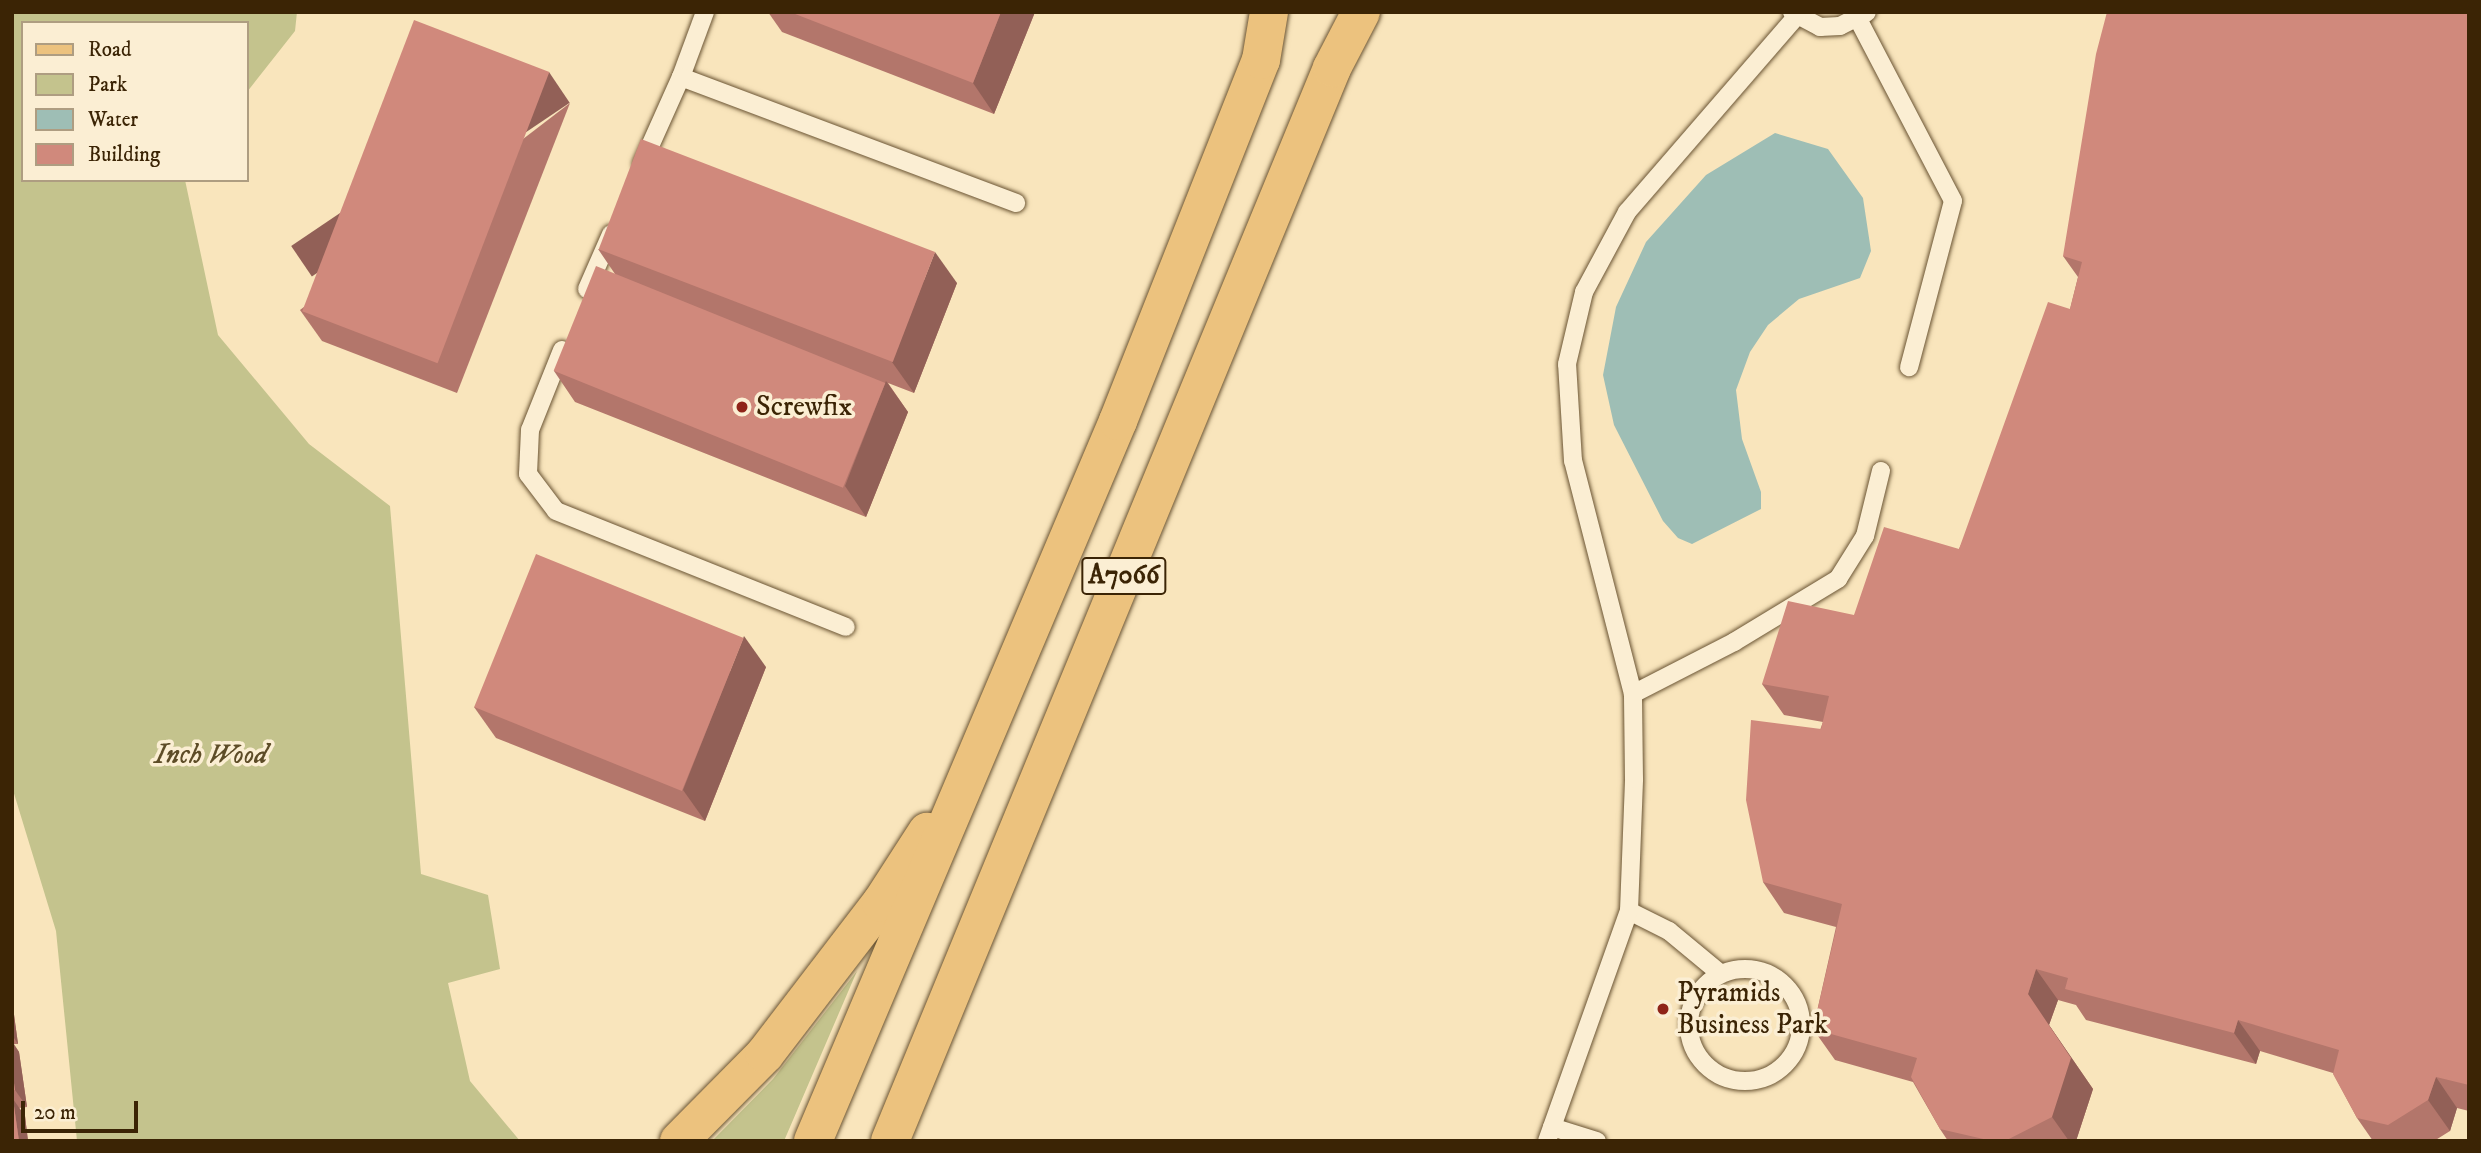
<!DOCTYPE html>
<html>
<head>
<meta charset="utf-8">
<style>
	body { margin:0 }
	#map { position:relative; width:2481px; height:1153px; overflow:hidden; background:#f9e5bc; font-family:"IM FELL DW Pica",serif }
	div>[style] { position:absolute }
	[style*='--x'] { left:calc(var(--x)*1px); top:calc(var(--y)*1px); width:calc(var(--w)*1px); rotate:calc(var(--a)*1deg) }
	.green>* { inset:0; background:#c4c38d }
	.water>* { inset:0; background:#9ebeb5 }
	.roads { filter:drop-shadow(0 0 2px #6a5433) drop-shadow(0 0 2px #6a5433) }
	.lane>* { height:18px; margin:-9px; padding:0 9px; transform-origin:9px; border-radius:9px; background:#fbeed3 }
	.lane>.ring { margin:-9px; padding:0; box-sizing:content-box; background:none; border:18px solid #fbeed3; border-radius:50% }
	.primary>* { height:38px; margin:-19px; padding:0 19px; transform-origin:19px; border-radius:19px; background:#ecc27e }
	.wall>* { inset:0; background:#b3766b }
	.shaded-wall>* { inset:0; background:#926057; transform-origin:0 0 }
	.building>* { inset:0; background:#d0897c; transform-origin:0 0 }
	.dots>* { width:19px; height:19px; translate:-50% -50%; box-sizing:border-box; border:4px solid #fbeed3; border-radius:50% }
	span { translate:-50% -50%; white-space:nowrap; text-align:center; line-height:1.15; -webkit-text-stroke:7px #fbeed3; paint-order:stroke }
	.shield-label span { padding:2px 5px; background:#fbeed3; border:2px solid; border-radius:5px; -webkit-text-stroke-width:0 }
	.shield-label { font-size:26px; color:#3b2405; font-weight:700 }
	.poi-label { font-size:28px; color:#3b2405 }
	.left { translate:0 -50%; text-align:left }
	.park-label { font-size:28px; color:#5d4c27; font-style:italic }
	.frame { position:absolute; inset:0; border:14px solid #3b2405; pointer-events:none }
	.legend { position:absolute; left:21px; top:21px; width:228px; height:161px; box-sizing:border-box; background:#fbeed3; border:2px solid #ae9d81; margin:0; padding:9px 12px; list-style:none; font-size:21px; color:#3b2405 }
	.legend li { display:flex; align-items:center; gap:14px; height:35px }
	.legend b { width:35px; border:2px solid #ae9d81 }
	.scale { position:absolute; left:21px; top:1101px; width:117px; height:32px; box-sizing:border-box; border:4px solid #3b2405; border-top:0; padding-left:9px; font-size:21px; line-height:24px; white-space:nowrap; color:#3b2405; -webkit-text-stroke:5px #fbeed3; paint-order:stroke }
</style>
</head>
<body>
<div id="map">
	<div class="green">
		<div style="clip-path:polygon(12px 12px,297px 12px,295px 31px,247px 92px,247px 23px,23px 23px,23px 180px,185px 180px,218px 335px,309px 444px,390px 506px,421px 874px,488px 895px,500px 969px,448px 983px,470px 1081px,520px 1141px,77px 1141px,56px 931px,12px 787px)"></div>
		<div style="clip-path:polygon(857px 971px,784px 1141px,712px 1141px,773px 1079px)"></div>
	</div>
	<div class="water">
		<div style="clip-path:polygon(1775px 133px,1828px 149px,1863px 198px,1871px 251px,1860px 278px,1799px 299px,1768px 325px,1750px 352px,1736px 390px,1742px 439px,1761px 492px,1761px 509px,1692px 544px,1678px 538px,1663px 521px,1614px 425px,1603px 375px,1616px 307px,1646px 242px,1706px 175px)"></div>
	</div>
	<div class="roads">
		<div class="lane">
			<div style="--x:705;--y:12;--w:69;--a:110.3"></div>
			<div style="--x:681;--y:77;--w:358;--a:20.6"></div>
			<div style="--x:1792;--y:12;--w:32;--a:28"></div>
			<div style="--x:1820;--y:27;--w:20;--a:-3"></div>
			<div style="--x:1840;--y:26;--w:30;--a:-27"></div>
			<div style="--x:1858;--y:19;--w:205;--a:62.4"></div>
			<div style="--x:1953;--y:201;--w:172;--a:104.8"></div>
			<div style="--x:642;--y:164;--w:95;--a:-65.9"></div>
			<div style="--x:587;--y:289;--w:60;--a:-66.4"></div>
			<div style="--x:562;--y:350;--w:86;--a:111.8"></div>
			<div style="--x:530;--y:430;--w:44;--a:92.6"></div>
			<div style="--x:528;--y:474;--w:46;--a:52.9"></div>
			<div style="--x:556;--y:511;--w:312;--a:21.8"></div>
			<div style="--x:1633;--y:694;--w:114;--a:-27.2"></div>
			<div style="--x:1734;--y:642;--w:122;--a:-31.2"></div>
			<div style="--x:1838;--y:579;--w:51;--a:-57.9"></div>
			<div style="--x:1865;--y:536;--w:67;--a:-76.2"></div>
			<div style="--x:1629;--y:911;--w:45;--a:26.6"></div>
			<div style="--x:1669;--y:931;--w:67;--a:39.6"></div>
			<div class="ring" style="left:1689px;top:969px;width:94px;height:94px"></div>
			<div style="--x:1552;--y:1127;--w:47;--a:17.3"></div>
			<div style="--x:1547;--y:1141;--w:244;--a:-70.4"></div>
			<div style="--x:1629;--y:911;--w:132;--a:-87.8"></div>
			<div style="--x:1634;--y:779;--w:85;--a:-90.7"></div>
			<div style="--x:1633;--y:694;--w:241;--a:-104.4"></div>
			<div style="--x:1573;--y:461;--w:97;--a:-93.5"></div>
			<div style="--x:1567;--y:364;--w:74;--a:-76.7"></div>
			<div style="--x:1584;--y:292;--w:91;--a:-61.7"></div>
			<div style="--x:1627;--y:212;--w:258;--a:-49.1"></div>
		</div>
		<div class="primary">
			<div style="--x:679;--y:1141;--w:122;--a:-45.3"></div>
			<div style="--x:765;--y:1054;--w:190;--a:-52.5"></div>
			<div style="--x:881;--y:903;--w:85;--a:-57.1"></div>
			<div style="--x:813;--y:1141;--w:782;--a:-67.04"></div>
			<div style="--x:1118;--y:421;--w:388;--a:-68.4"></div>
			<div style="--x:1261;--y:60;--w:49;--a:-80.5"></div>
			<div style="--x:890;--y:1141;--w:1160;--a:-67.61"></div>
			<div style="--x:1332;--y:68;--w:63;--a:-62.6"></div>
		</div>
	</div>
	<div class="wall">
		<div style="clip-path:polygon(768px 12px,1035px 12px,994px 114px,782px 32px)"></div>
		<div style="clip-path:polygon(2469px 12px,2469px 1111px,2457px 1108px,2450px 1131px,2434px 1141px,2373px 1141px,2357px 1118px,2333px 1073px,2260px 1051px,2256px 1064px,2086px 1020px,2076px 1005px,2058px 1000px,2049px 1025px,2093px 1089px,2076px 1141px,1948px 1141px,1940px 1129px,1913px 1082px,1835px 1060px,1813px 1029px,1836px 927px,1784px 913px,1763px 882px,1823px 722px,1784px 715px,1762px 684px,1854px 615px,1959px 549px,2070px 309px,2078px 277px,2063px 256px)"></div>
		<div style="clip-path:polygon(570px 103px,457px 393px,322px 341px,300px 310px)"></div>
		<div style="clip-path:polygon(598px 249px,957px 283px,914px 393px,888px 383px,908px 412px,866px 517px,575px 402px,554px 371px,615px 274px)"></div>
		<div style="clip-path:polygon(766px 667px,705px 821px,496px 738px,474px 707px)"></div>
		<div style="clip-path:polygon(12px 1000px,18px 1044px,14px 1044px,19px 1052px,27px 1107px,19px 1108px,25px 1116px,28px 1141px,12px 1141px)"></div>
	</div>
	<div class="shaded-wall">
		<div style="clip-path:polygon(1001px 12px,1035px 12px,994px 114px,973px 83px)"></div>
		<div style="left:549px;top:72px;width:37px;height:311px;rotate:56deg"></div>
		<div style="clip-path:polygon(935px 252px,957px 283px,914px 393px,892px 362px)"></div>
		<div style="clip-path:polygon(886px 381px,908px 412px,866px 517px,845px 486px)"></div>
		<div style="clip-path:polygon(744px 636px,766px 667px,705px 821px,683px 790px)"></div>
		<div style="clip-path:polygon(2036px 969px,2058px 1000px,2049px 1025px,2093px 1089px,2076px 1141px,2069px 1141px,2052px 1117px,2028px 994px)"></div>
		<div style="clip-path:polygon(12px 1000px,18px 1044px,12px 1035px)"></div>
		<div style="clip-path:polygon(2238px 1020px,2260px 1051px,2256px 1064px,2234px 1033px)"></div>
		<div style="clip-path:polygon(12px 1042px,19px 1052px,27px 1107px,15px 1090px,12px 1070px)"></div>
		<div style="clip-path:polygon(2436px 1077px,2457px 1108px,2450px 1131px,2428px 1100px)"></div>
		<div style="clip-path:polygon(13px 1099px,25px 1116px,28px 1141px,19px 1141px)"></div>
	</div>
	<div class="building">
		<div style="clip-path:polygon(790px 12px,1001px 12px,973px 83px)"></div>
		<div style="clip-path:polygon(2107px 12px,2469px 12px,2469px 1085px,2436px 1077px,2428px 1100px,2388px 1125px,2357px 1118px,2333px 1074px,2339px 1050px,2238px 1020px,2234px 1033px,2065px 989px,2068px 978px,2036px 969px,2028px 994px,2071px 1058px,2052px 1117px,2005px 1141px,1992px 1141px,1940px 1129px,1911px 1077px,1917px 1058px,1813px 1029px,1842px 904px,1763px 882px,1746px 800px,1751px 720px,1821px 729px,1829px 696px,1762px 684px,1788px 601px,1854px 615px,1884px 527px,1959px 549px,2048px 302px,2070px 309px,2082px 262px,2063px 256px,2096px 54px)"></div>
		<div style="left:414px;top:20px;width:145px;height:312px;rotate:21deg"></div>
		<div style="left:641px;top:139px;width:315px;height:118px;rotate:21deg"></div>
		<div style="left:596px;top:266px;width:312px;height:113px;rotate:22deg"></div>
		<div style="left:536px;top:554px;width:224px;height:165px;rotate:22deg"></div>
		<div style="clip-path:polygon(12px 1070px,15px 1090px,12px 1091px)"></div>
		<div style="clip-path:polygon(13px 1099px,19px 1141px,12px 1141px)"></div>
	</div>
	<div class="dots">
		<div style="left:742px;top:407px;background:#8f2418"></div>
		<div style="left:1663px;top:1009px;background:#8f2418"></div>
	</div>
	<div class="shield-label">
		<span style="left:1124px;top:576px">A7066</span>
	</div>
	<div class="poi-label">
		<span class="left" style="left:756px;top:407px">Screwfix</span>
		<span class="left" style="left:1677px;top:1009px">Pyramids<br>Business Park</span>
	</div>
	<div class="park-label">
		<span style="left:211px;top:755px">Inch Wood</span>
	</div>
	<div class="frame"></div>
	<ul class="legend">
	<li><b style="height:9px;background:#ecc27e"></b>Road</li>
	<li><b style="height:19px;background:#c4c38d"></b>Park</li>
	<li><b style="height:19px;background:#9ebeb5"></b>Water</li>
	<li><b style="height:19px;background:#d0897c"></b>Building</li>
	</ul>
	<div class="scale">20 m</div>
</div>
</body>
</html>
